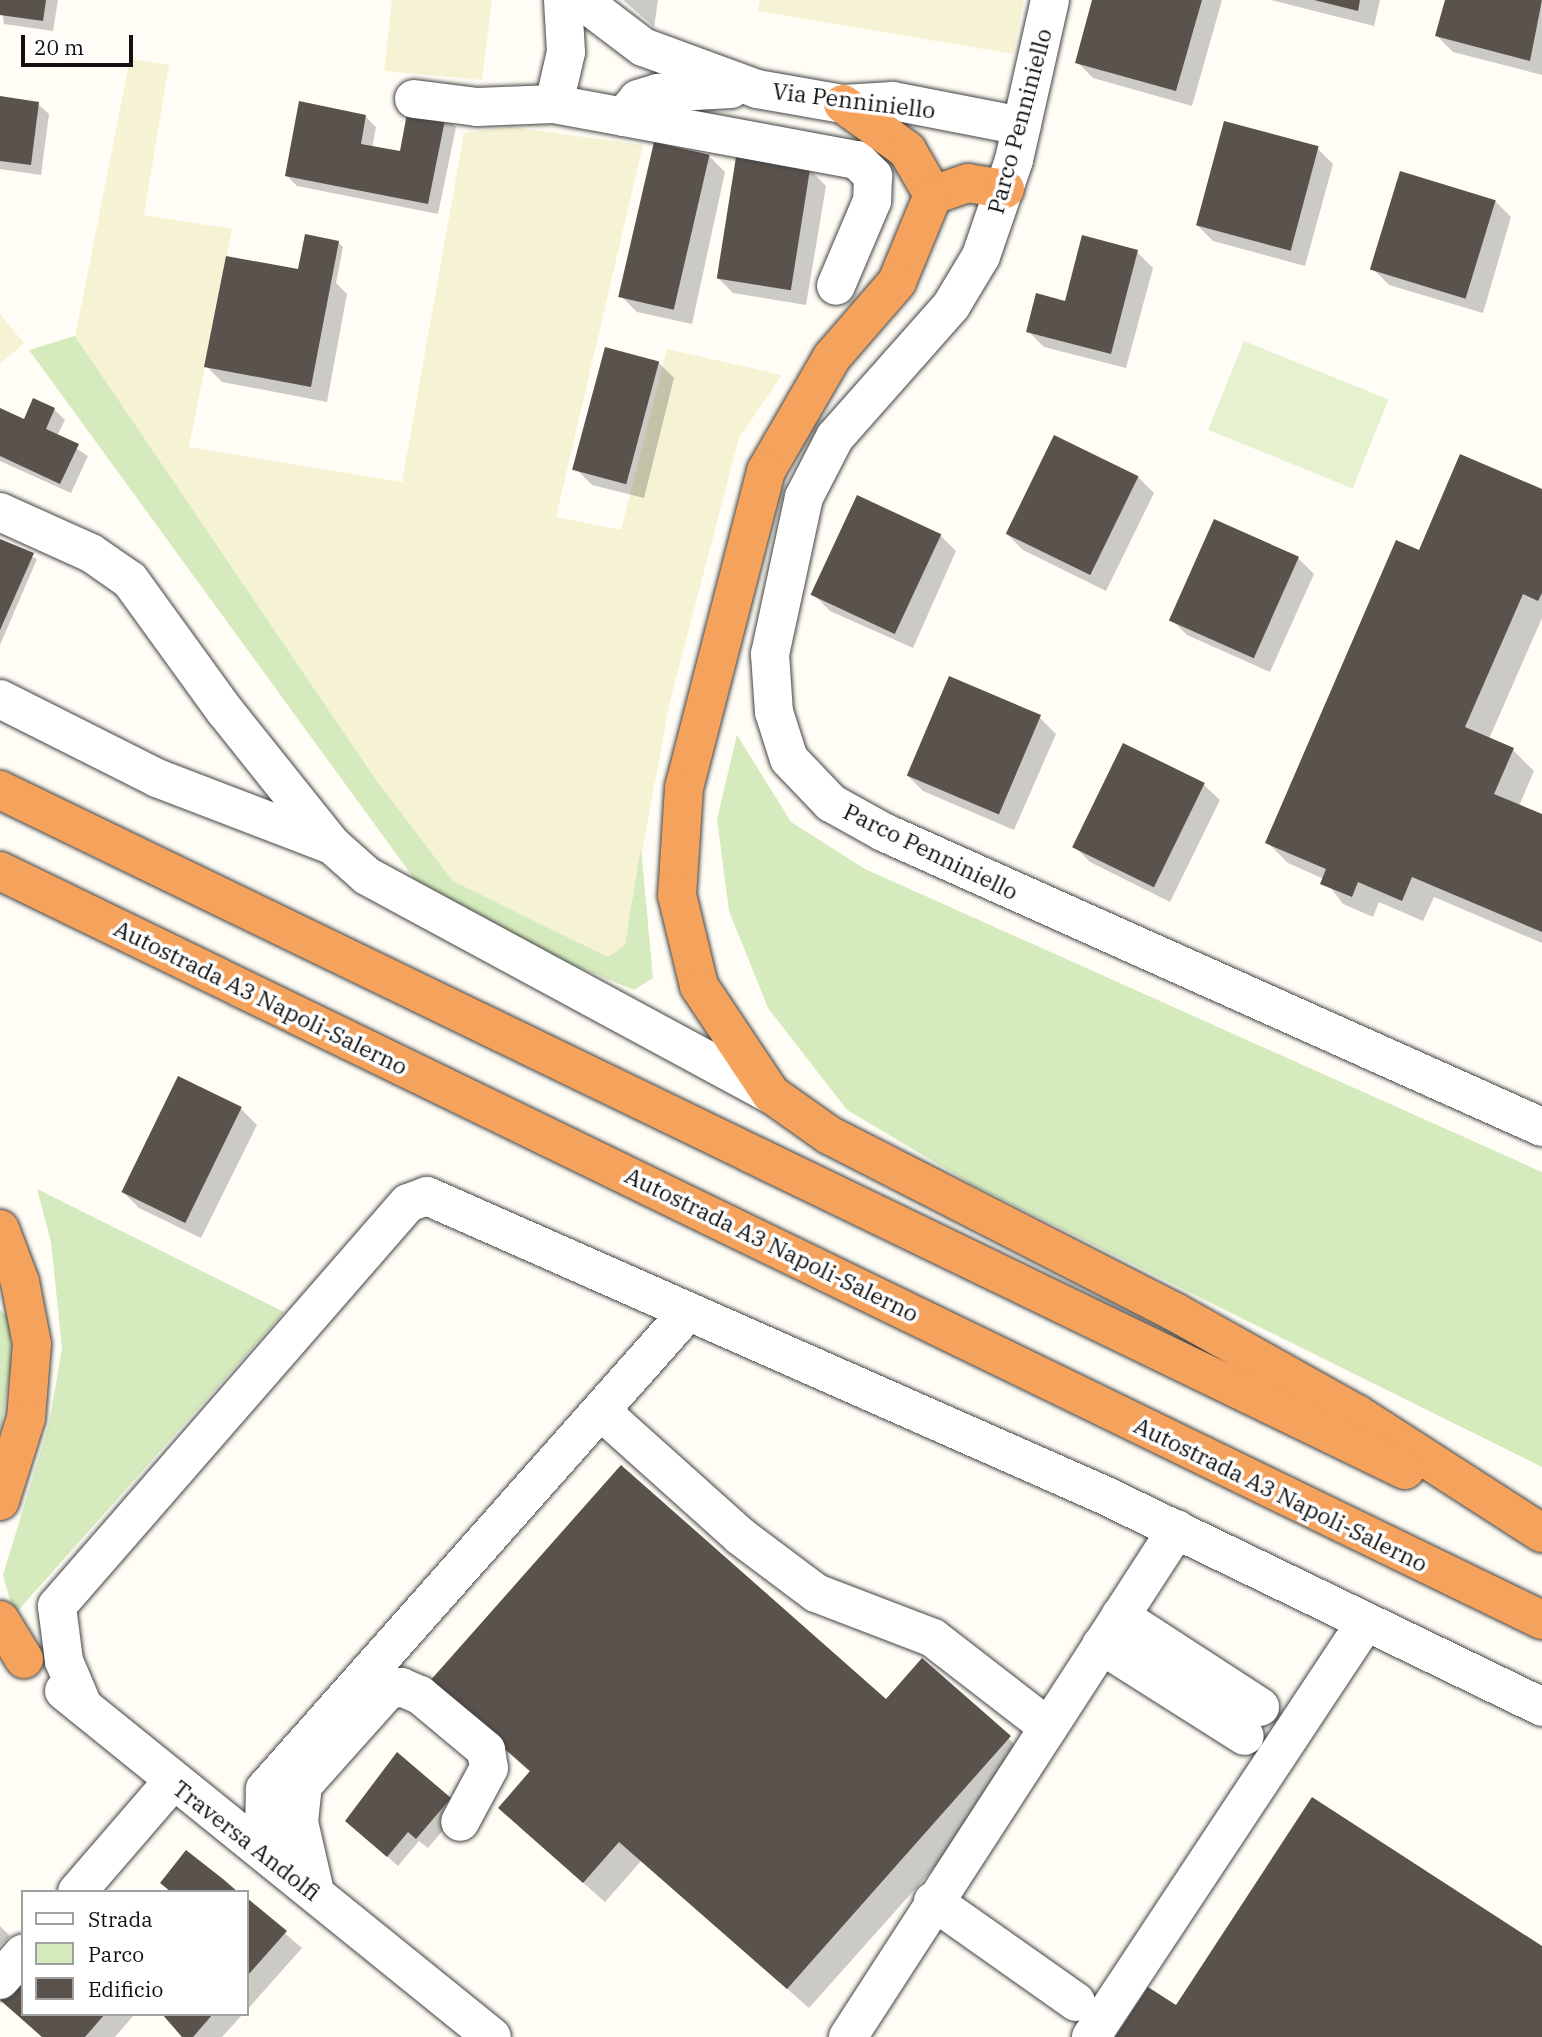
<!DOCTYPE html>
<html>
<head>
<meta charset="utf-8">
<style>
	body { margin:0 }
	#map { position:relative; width:1542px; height:2037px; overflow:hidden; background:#fffdf5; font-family:"IBM Plex Serif",serif }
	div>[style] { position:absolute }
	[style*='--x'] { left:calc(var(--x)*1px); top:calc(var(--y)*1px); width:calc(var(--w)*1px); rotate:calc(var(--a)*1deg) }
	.farmland>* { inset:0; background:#f6f3d4 }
	.green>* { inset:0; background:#d5ebbd }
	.pitch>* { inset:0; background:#e6f2cf; transform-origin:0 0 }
	.shadow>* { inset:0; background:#0003 }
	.building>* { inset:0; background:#5a524d; transform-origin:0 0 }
	.roads { filter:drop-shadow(0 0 2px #444) drop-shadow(0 0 2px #444) }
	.minor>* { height:38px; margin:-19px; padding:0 19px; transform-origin:19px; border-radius:19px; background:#fff }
	.highway>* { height:38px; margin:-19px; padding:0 19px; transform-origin:19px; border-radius:19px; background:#f5a25d }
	span { translate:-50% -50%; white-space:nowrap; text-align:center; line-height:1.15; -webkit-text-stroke:7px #fff; paint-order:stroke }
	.street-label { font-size:23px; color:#111 }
	.legend { position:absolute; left:21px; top:1890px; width:228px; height:126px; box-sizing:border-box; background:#fff; border:2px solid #a0a0a0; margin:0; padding:9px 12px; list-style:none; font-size:21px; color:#111 }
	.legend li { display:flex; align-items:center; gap:14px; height:35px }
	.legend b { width:35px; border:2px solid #a0a0a0 }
	.scale { position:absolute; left:21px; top:35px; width:112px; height:32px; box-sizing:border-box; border:4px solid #111; border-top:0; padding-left:9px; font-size:21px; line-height:24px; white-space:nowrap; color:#111; -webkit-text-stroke:5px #fff; paint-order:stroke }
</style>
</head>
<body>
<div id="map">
	<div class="farmland">
		<div style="clip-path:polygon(392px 0,492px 0,482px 80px,384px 71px)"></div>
		<div style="clip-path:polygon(760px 0,1024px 0,1013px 54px,758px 11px)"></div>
		<div style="clip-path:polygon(130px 59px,169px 65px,144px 215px,232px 229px,189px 447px,402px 482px,464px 133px,510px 127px,643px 145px,556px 517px,621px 530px,667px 349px,782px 375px,739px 438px,670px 701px,625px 945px,608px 957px,453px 881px,374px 777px,75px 336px)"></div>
		<div style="clip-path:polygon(0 314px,24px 343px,0 364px)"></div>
	</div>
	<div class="green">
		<div style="clip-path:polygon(75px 336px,374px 777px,453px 881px,608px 957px,625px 945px,641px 848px,653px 978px,634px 990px,532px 948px,421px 888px,29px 350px)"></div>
		<div style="clip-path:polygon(737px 735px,791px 822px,865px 869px,1542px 1172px,1542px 1467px,973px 1185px,847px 1110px,768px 1008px,729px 911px,717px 819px)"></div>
		<div style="clip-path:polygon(37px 1189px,284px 1312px,14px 1615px,3px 1575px,49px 1424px,62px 1348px,51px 1242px)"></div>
		<div style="clip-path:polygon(0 1310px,10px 1318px,11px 1365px,0 1434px)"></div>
	</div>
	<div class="pitch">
		<div style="left:1244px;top:341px;width:156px;height:96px;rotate:22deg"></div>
	</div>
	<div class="shadow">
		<div style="clip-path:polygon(0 0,58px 0,53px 31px,4px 24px)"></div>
		<div style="clip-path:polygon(623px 0,658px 0,654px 27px)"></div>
		<div style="clip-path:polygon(1094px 0,1222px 0,1192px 106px,1093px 78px,1077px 62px)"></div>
		<div style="clip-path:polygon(1271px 0,1380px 0,1374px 26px)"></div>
		<div style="clip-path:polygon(1446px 0,1542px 0,1542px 75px,1453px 52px,1437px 36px)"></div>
		<div style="clip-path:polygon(0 98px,38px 104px,49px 114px,41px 175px,0 169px)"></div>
		<div style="clip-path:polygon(365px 116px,376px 127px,372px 148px,401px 153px,445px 117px,456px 127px,438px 214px,297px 186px,287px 176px)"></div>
		<div style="clip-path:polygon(1317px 148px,1333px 164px,1305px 266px,1213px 241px,1197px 225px)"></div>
		<div style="clip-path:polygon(709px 156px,725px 172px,692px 324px,637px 312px,621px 296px)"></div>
		<div style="clip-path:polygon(810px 170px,826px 186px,806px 305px,733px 293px,717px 277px)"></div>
		<div style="clip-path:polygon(1495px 201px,1511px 217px,1483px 313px,1389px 285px,1373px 269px)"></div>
		<div style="clip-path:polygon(338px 242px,343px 247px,336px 283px,347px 294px,327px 402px,222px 382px,206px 366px)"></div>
		<div style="clip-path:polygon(1137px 252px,1153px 268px,1126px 368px,1044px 347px,1028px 331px)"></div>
		<div style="clip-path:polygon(658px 362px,674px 378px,644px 498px,592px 485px,576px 469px)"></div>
		<div style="clip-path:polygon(54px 409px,65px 420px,57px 436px,88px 456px,71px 493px,0 461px,0 410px,25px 421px)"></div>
		<div style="clip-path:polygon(1138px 477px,1154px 493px,1106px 591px,1023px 550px,1007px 534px)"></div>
		<div style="clip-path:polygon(1542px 491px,1542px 618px,1489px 739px,1513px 750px,1534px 771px,1519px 806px,1542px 816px,1542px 943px,1434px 897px,1423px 921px,1379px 902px,1373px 917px,1343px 904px,1324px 879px,1288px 863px,1267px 842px,1420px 552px)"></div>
		<div style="clip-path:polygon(940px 535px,956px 551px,913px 648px,830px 611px,814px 595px)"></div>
		<div style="clip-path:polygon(0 540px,37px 559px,0 645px)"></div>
		<div style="clip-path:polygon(1298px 558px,1314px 574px,1270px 672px,1187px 635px,1171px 619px)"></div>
		<div style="clip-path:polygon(1040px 718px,1056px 734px,1014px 830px,923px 791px,907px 775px)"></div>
		<div style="clip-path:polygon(1124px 745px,1204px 785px,1220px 800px,1170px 902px,1090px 862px,1074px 846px)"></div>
		<div style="clip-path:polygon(179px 1079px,241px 1109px,257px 1125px,201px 1238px,139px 1208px,123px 1192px)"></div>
		<div style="clip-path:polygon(922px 1661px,1031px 1759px,809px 2008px,641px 1861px,605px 1902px,522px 1829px,531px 1773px,452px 1703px,886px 1702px)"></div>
		<div style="clip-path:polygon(450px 1799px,460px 1810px,428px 1848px,419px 1841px,398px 1866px,347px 1821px)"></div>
		<div style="clip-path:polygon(247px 1901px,302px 1948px,247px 2010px)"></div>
		<div style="clip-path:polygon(0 1926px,10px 1936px,0 1946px)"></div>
		<div style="clip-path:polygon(1px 1999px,23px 2014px,134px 2015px,115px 2037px,42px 2037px)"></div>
		<div style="clip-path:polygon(165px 2014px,243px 2014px,222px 2037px,182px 2037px)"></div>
	</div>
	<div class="building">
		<div style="clip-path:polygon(0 0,46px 0,43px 21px,0 15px)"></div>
		<div style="clip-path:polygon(1092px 0,1202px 0,1176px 91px,1075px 63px)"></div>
		<div style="clip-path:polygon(1314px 0,1360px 0,1358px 11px)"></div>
		<div style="clip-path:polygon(1445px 0,1542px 0,1530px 61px,1435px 36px)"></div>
		<div style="clip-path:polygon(0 96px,39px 102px,31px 165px,0 161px)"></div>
		<div style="clip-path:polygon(299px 101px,366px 115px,361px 144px,400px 151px,408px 108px,446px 115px,428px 204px,285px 176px)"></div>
		<div style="left:1224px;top:121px;width:98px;height:108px;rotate:15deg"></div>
		<div style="left:654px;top:142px;width:57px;height:159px;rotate:13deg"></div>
		<div style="left:736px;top:157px;width:75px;height:123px;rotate:9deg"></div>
		<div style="left:1400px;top:171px;width:100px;height:103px;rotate:17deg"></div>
		<div style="clip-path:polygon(305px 234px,339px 241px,311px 387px,204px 367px,226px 256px,298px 269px)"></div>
		<div style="clip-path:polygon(1082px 235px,1138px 250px,1111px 354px,1026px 332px,1036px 293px,1065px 301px)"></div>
		<div style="left:605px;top:347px;width:56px;height:127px;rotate:15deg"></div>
		<div style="clip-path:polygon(33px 398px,55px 408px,46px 429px,79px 444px,60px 484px,0 456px,0 408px,24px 419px)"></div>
		<div style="left:1054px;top:435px;width:94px;height:110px;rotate:26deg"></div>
		<div style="clip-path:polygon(1460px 454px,1542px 489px,1542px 593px,1538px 601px,1523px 594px,1465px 727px,1514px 748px,1494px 794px,1542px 814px,1542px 932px,1412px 877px,1402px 901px,1358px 882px,1352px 897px,1320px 884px,1326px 869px,1265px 843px,1396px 540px,1419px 550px)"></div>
		<div style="left:857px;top:495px;width:93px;height:110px;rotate:25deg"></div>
		<div style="left:1214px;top:519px;width:93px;height:111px;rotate:24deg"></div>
		<div style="clip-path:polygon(0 539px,34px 553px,0 630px)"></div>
		<div style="left:949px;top:676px;width:100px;height:108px;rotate:23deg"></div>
		<div style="left:1123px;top:743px;width:91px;height:116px;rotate:26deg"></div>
		<div style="left:178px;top:1076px;width:71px;height:129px;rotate:26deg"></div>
		<div style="clip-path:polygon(621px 1465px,886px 1699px,922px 1658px,1011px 1736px,787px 1989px,619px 1842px,583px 1883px,498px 1808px,530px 1771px,429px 1682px)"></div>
		<div style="clip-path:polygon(397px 1752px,451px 1798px,416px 1839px,408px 1832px,387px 1857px,345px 1821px)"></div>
		<div style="clip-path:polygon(1312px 1797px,1542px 1946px,1542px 2037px,1115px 2037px,1148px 1987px,1176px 2005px)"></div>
		<div style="clip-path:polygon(186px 1850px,223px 1879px,238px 1892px,171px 1892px,160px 1883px)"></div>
		<div style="clip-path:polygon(247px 1898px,287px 1931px,247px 1976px)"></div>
		<div style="clip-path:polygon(23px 1972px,23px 2014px,105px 2014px,85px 2037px,42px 2037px,0 2000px)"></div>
		<div style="clip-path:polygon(162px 2014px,213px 2014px,193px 2037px,182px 2037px)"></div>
	</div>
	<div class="roads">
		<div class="minor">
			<div style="--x:581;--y:0;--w:78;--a:37.2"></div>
			<div style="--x:643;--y:47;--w:121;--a:20.2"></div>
			<div style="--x:757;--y:89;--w:87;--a:9.9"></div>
			<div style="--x:843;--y:104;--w:50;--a:-3.4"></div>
			<div style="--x:893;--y:101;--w:131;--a:11"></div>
			<div style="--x:1050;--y:0;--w:164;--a:102.7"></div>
			<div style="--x:1014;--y:160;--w:102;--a:109"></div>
			<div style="--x:981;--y:256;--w:58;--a:121"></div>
			<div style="--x:951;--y:306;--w:175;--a:131.5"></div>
			<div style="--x:835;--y:437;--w:68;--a:117.3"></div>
			<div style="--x:804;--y:497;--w:161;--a:102.2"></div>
			<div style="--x:770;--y:654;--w:58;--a:86.1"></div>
			<div style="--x:774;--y:712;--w:49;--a:72.3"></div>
			<div style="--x:789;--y:759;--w:61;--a:46.3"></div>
			<div style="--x:831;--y:803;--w:60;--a:29.1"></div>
			<div style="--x:883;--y:832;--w:722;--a:24.12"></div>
			<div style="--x:414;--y:99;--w:64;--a:7.2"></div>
			<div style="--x:477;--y:107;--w:77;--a:-2.2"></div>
			<div style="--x:554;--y:104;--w:308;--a:10.5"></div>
			<div style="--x:857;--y:160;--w:23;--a:45"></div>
			<div style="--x:873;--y:176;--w:25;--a:92"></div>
			<div style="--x:872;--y:201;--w:92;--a:113"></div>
			<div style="--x:554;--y:104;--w:53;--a:-77"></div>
			<div style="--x:566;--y:52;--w:52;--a:-93.3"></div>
			<div style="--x:623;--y:117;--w:23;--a:-50"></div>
			<div style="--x:638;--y:99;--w:21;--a:-17"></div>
			<div style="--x:658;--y:93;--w:73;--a:-3.1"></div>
			<div style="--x:0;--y:512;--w:100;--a:24.3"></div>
			<div style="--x:91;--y:553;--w:47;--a:34.7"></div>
			<div style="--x:130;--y:580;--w:162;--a:54.1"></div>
			<div style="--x:225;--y:711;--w:170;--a:51.4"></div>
			<div style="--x:331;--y:844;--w:48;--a:41.6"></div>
			<div style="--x:367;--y:876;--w:459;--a:28.4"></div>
			<div style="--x:0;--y:699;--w:176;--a:26.7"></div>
			<div style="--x:157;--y:778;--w:184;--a:21"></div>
			<div style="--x:602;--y:1412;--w:186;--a:41.9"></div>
			<div style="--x:740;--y:1536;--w:95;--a:36.9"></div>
			<div style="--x:816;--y:1593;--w:125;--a:21"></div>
			<div style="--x:933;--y:1638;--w:144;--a:37.7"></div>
			<div style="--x:1120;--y:1616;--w:167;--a:33"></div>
			<div style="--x:1101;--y:1645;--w:170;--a:32.3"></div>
			<div style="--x:64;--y:1691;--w:550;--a:38.95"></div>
			<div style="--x:83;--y:1706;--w:49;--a:-112.9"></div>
			<div style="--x:64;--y:1661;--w:55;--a:-97.3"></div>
			<div style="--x:57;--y:1606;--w:534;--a:-48.95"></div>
			<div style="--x:408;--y:1203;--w:20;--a:-20"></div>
			<div style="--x:427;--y:1196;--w:740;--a:23.83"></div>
			<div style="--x:1104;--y:1495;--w:487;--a:25.8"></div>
			<div style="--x:293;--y:1874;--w:53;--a:-123.4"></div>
			<div style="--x:264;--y:1830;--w:41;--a:-88.6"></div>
			<div style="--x:265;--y:1789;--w:635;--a:-48.45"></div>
			<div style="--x:77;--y:1892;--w:145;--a:-49.2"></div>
			<div style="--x:315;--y:1892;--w:72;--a:-102.9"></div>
			<div style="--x:299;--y:1822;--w:37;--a:-84"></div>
			<div style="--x:303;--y:1785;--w:126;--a:-48.2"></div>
			<div style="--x:387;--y:1691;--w:15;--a:-16"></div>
			<div style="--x:401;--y:1687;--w:21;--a:23"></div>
			<div style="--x:420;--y:1695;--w:86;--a:39.8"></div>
			<div style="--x:486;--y:1750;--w:18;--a:81"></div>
			<div style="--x:489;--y:1768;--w:61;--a:118.2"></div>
			<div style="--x:933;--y:1901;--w:175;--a:35.2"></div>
			<div style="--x:0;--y:1980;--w:35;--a:-49"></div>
			<div style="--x:848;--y:2037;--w:605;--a:-57.07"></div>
			<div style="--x:1091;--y:2037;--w:498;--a:-56.5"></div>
		</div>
		<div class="highway">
			<div style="--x:843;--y:104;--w:79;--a:35.7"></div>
			<div style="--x:907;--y:150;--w:52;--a:60"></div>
			<div style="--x:1005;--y:189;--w:37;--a:-171"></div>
			<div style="--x:968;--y:183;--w:37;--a:161"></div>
			<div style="--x:933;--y:195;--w:94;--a:112.5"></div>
			<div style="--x:897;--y:282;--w:99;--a:130.9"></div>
			<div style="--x:832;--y:357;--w:132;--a:120.1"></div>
			<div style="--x:766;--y:471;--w:327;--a:104.5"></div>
			<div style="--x:684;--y:788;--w:107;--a:93.7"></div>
			<div style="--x:677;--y:895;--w:94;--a:76.4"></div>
			<div style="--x:699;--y:986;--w:130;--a:56.3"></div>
			<div style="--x:771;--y:1094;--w:71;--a:35.3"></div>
			<div style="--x:829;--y:1135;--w:389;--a:27.1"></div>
			<div style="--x:1175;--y:1312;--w:209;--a:29.3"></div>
			<div style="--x:1357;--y:1414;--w:220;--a:32.8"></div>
			<div style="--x:0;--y:790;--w:1561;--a:25.83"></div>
			<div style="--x:0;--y:871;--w:1714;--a:25.91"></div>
			<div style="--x:0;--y:1229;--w:57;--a:69.3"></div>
			<div style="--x:20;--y:1282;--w:63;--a:79"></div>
			<div style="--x:32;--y:1344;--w:74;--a:94.6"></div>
			<div style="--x:26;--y:1418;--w:87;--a:107.4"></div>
			<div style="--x:0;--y:1620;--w:46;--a:58.4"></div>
		</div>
	</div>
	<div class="street-label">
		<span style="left:854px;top:100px;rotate:7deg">Via Penniniello</span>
		<span style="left:1019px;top:121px;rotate:-75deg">Parco Penniniello</span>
		<span style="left:931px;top:851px;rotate:26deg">Parco Penniniello</span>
		<span style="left:261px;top:997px;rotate:26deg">Autostrada A3 Napoli-Salerno</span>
		<span style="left:772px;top:1244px;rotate:26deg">Autostrada A3 Napoli-Salerno</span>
		<span style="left:1281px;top:1494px;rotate:26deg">Autostrada A3 Napoli-Salerno</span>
		<span style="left:247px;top:1840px;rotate:38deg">Traversa Andolfi</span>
	</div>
	<ul class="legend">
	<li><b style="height:9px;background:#fff"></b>Strada</li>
	<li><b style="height:19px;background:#d5ebbd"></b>Parco</li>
	<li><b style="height:19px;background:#5a524d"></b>Edificio</li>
	</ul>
	<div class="scale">20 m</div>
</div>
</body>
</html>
